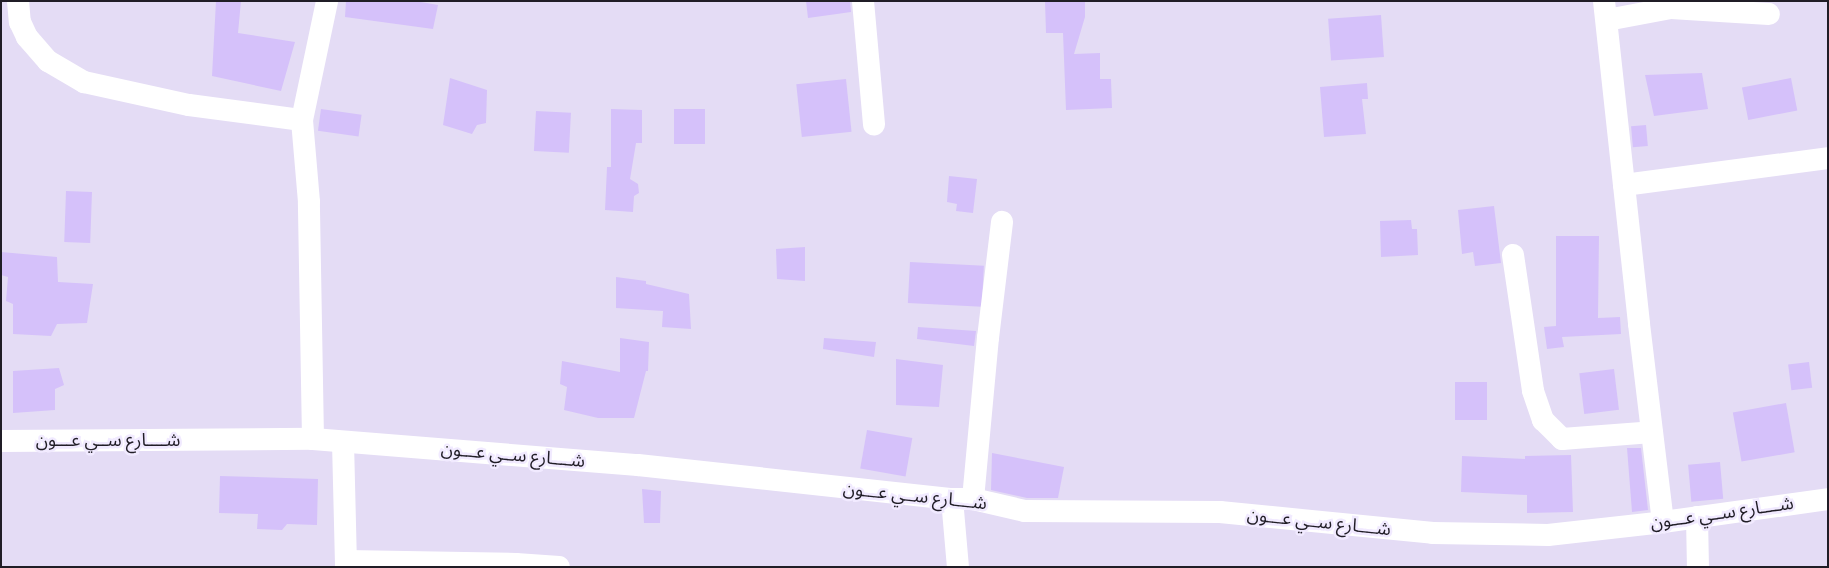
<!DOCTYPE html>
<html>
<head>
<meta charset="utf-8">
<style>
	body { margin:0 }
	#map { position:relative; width:1829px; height:568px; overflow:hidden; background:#e4dcf5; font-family:"Fira Sans Condensed","Noto Sans Arabic",sans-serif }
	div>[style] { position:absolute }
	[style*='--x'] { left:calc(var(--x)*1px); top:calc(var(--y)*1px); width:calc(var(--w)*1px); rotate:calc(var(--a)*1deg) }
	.building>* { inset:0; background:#d5c1fa; transform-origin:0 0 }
	.minor>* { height:22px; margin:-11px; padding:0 11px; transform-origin:11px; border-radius:11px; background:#fff }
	span { translate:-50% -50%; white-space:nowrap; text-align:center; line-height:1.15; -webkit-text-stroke:5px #f1eaff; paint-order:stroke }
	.street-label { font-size:18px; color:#201d26 }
	.frame { position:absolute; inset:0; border:2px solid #201d26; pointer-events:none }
</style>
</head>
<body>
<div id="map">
	<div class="building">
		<div style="clip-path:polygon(216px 1px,241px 1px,238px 33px,295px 42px,281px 91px,212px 76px)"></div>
		<div style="clip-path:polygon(346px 1px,415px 1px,438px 5px,433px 29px,345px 17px)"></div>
		<div style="clip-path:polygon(806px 1px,850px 1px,851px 12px,808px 18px)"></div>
		<div style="clip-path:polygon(1045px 1px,1085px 1px,1085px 17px,1074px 54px,1100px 53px,1100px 79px,1111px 79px,1112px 108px,1066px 110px,1063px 33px,1046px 33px)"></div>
		<div style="left:1381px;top:15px;width:42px;height:53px;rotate:86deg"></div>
		<div style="clip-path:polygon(1702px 73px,1708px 109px,1654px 116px,1645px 75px)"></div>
		<div style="clip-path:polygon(450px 78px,487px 90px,486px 123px,477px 125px,472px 134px,443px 125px)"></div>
		<div style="left:1791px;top:78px;width:33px;height:50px;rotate:79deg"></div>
		<div style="left:846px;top:79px;width:53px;height:50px;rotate:84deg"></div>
		<div style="clip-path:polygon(1367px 83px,1368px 99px,1362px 99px,1366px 134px,1324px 137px,1320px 87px)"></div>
		<div style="left:321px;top:109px;width:41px;height:22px;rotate:8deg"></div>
		<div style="clip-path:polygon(611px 109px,642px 110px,642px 143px,636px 143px,630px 179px,638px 184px,639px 193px,634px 196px,633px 212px,605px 210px,607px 167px,611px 167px)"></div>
		<div style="left:674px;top:109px;width:31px;height:35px"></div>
		<div style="left:536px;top:111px;width:35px;height:40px;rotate:3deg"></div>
		<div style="left:1646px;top:125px;width:21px;height:15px;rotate:85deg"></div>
		<div style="clip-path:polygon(949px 176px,977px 179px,973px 213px,956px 211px,957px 204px,947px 202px)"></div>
		<div style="left:66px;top:191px;width:26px;height:51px;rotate:2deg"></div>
		<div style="clip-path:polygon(1494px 206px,1501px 263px,1475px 266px,1473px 252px,1462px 254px,1458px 210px)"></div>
		<div style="clip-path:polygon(1411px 220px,1412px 229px,1417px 229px,1418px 255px,1381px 257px,1380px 221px)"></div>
		<div style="clip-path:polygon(1556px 236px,1599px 236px,1598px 318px,1620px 317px,1621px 334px,1562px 337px,1564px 347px,1547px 349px,1544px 327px,1556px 326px)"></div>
		<div style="clip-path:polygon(805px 247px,805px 281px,777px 279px,776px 249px)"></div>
		<div style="clip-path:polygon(1px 252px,57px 257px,58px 282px,93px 284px,87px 323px,57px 324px,51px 336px,13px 334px,13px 304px,6px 301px,8px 277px,1px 275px)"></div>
		<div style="left:910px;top:262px;width:74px;height:41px;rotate:3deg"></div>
		<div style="clip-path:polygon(616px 277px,646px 281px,646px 284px,689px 294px,691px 329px,662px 327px,663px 311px,616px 308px)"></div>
		<div style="clip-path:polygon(918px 327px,976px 331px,974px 346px,917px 339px)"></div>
		<div style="clip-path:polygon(620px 338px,649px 342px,648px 371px,646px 371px,634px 418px,598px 418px,564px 410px,567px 387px,560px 384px,562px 361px,620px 372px)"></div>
		<div style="clip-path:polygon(824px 338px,876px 342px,874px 357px,823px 349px)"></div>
		<div style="clip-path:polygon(896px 359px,943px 365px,939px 407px,896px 405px)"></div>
		<div style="left:1809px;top:362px;width:26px;height:21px;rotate:83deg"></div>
		<div style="clip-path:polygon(59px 368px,64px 385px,55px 389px,55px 410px,13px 413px,13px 371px)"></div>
		<div style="left:1614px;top:369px;width:41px;height:35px;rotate:83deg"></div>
		<div style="left:1455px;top:382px;width:32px;height:38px"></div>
		<div style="left:1786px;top:403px;width:50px;height:54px;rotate:80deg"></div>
		<div style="left:867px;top:430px;width:46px;height:39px;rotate:10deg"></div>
		<div style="clip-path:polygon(1627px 448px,1641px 448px,1648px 510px,1632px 512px)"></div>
		<div style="clip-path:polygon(992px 453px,1064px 467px,1058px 498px,1027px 498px,991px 490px)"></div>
		<div style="clip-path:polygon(1571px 455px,1573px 512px,1527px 513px,1527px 495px,1461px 492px,1462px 456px,1525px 459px,1525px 456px)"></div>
		<div style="left:1720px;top:462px;width:37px;height:32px;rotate:85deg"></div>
		<div style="clip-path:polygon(220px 476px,318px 479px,317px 525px,287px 524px,282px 530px,257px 529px,258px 514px,219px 513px)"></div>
		<div style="clip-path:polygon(642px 489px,661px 491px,660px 523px,644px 523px)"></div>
	</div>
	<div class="minor">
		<div style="--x:18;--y:1;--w:21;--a:85"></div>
		<div style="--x:20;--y:22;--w:17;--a:65"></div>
		<div style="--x:27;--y:37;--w:32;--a:49"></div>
		<div style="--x:48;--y:61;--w:42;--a:30.3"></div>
		<div style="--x:84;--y:82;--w:107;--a:12.4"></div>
		<div style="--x:189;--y:105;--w:114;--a:7.6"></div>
		<div style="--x:863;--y:1;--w:124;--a:84.9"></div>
		<div style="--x:1604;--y:1;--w:325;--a:83.8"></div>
		<div style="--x:1639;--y:324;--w:199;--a:83.1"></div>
		<div style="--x:1607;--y:20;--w:65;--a:-10.6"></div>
		<div style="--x:1671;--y:8;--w:98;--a:3.5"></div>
		<div style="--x:1624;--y:185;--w:206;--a:-7.5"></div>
		<div style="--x:1513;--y:255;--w:137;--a:81.6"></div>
		<div style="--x:1533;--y:391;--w:31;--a:71"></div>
		<div style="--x:1543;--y:420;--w:27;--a:45"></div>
		<div style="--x:1562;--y:439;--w:90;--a:-4.4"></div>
		<div style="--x:313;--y:439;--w:237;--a:-91"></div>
		<div style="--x:309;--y:202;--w:82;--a:-94.9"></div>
		<div style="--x:302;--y:120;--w:122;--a:-78.1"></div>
		<div style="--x:1;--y:441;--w:312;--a:-0.4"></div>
		<div style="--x:313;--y:439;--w:326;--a:4.6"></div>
		<div style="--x:638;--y:465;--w:316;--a:6.2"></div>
		<div style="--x:952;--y:499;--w:21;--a:0"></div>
		<div style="--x:973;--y:499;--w:53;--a:13"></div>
		<div style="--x:1025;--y:511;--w:195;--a:0.3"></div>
		<div style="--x:1220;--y:512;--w:214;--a:5.6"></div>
		<div style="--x:1433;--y:533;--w:115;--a:1"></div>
		<div style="--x:1548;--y:535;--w:116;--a:-6.4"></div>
		<div style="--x:1663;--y:522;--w:167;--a:-7.9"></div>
		<div style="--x:343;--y:442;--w:125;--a:88.6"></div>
		<div style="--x:952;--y:499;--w:68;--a:85"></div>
		<div style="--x:973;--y:499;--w:162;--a:-84.7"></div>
		<div style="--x:988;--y:338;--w:117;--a:-83.1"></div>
		<div style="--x:1697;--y:517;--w:50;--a:88.9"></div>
		<div style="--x:346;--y:561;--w:170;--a:1"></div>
		<div style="--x:516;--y:564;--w:43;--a:4"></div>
	</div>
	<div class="street-label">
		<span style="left:108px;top:440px">شــــارع ســي عـــون</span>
		<span style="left:513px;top:455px;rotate:5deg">شــــارع ســي عـــون</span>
		<span style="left:915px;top:496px;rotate:6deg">شــــارع ســي عـــون</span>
		<span style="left:1722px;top:513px;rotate:-8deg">شــــارع ســي عـــون</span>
		<span style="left:1319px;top:522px;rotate:6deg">شــــارع ســي عـــون</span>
	</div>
	<div class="frame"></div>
</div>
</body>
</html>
